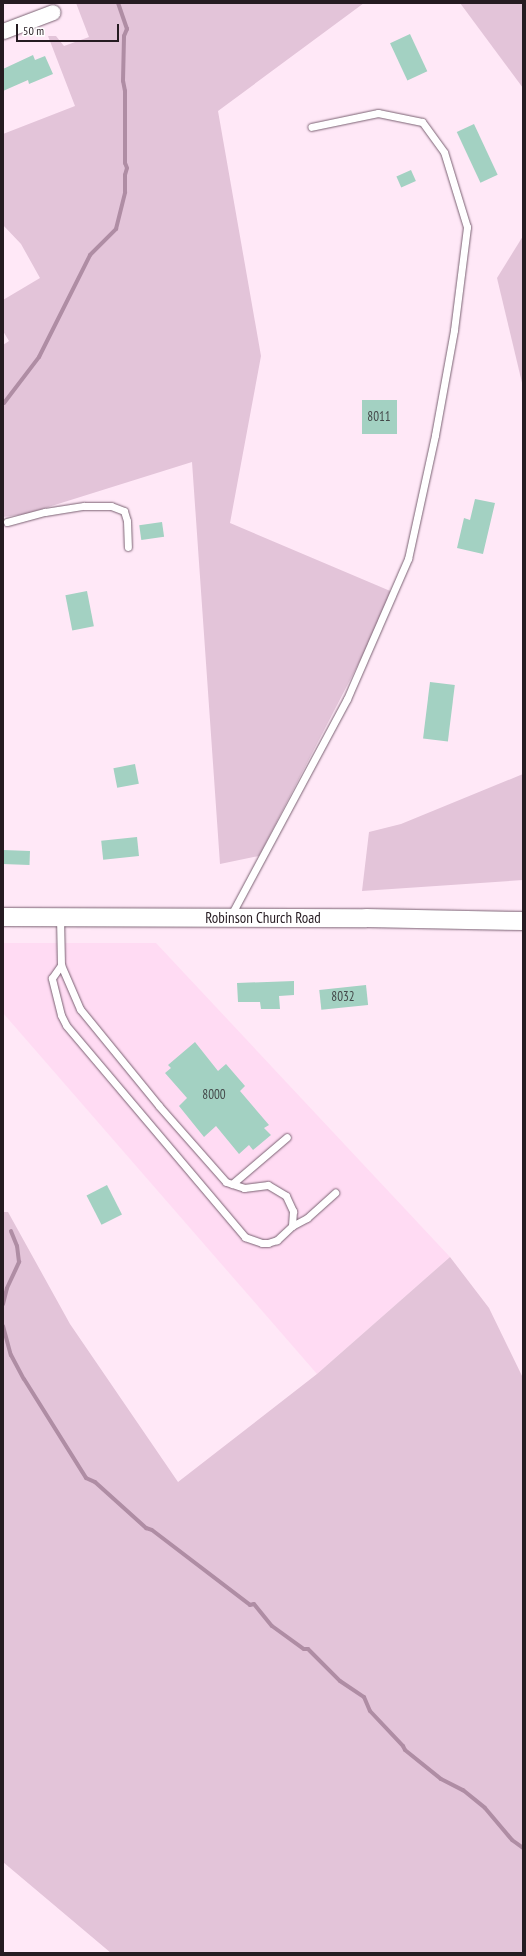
<!DOCTYPE html>
<html>
<head>
<meta charset="utf-8">
<style>
	body { margin:0 }
	#map { position:relative; width:526px; height:1956px; overflow:hidden; background:#ffe8f7; font-family:"PT Sans Narrow",sans-serif }
	div>[style] { position:absolute }
	[style*='--x'] { left:calc(var(--x)*1px); top:calc(var(--y)*1px); width:calc(var(--w)*1px); rotate:calc(var(--a)*1deg) }
	.built>* { inset:0; background:#ffdbf3 }
	.green>* { inset:0; background:#e3c4d9 }
	.stream>* { height:4px; margin:-2px; padding:0 2px; transform-origin:2px; border-radius:2px; background:#af8da4 }
	.building>* { inset:0; background:#a3d1c2; transform-origin:0 0 }
	.roads { filter:drop-shadow(0 0 1px #7a6172) drop-shadow(0 0 1px #7a6172) }
	.service>* { height:7px; margin:-3.5px; padding:0 3.5px; transform-origin:3.5px; border-radius:3.5px; background:#fff }
	.minor>* { height:15px; margin:-7.5px; padding:0 7.5px; transform-origin:7.5px; border-radius:7.5px; background:#fff }
	.tertiary>* { height:18px; margin:-9px; padding:0 9px; transform-origin:9px; border-radius:9px; background:#fff }
	span { translate:-50% -50%; white-space:nowrap; text-align:center; line-height:1.15; -webkit-text-stroke:3.5px #fff; paint-order:stroke }
	.number-label { font-size:13px; color:#444849 }
	.number-label span { -webkit-text-stroke-width:0 }
	.street-label { font-size:15px; color:#251b21 }
	.frame { position:absolute; inset:0; border:4px solid #251b21; pointer-events:none }
	.scale { position:absolute; left:16px; top:24px; width:103px; height:18px; box-sizing:border-box; border:2px solid #251b21; border-top:0; padding-left:5px; font-size:12px; line-height:14px; white-space:nowrap; color:#251b21; -webkit-text-stroke:3px #fff; paint-order:stroke }
</style>
</head>
<body>
<div id="map">
	<div class="built">
		<div style="clip-path:polygon(3px 943px,156px 943px,450px 1257px,317px 1374px,3px 1013px)"></div>
	</div>
	<div class="green">
		<div style="clip-path:polygon(76px 3px,364px 3px,218px 111px,261px 356px,230px 523px,395px 593px,259px 856px,220px 864px,192px 462px,26px 514px,3px 517px,3px 345px,9px 341px,3px 331px,3px 300px,40px 278px,21px 244px,3px 225px,3px 134px,75px 106px,48px 36px,56px 36px,64px 46px,89px 37px)"></div>
		<div style="clip-path:polygon(460px 3px,523px 3px,523px 88px)"></div>
		<div style="clip-path:polygon(523px 236px,523px 387px,497px 278px)"></div>
		<div style="clip-path:polygon(523px 774px,523px 880px,362px 891px,369px 832px,401px 824px)"></div>
		<div style="clip-path:polygon(3px 1212px,8px 1212px,70px 1324px,178px 1482px,317px 1374px,450px 1257px,489px 1308px,523px 1378px,523px 1953px,111px 1953px,3px 1862px)"></div>
	</div>
	<div class="stream">
		<div style="--x:4;--y:403;--w:58;--a:-52.7"></div>
		<div style="--x:39;--y:357;--w:114;--a:-63.4"></div>
		<div style="--x:90;--y:255;--w:37;--a:-45"></div>
		<div style="--x:116;--y:229;--w:38;--a:-76"></div>
		<div style="--x:125;--y:192;--w:17;--a:-90"></div>
		<div style="--x:125;--y:175;--w:7;--a:-74"></div>
		<div style="--x:127;--y:168;--w:5;--a:-112"></div>
		<div style="--x:125;--y:163;--w:72;--a:-90"></div>
		<div style="--x:125;--y:91;--w:10;--a:-101"></div>
		<div style="--x:123;--y:81;--w:45;--a:-88.7"></div>
		<div style="--x:124;--y:36;--w:8;--a:-67"></div>
		<div style="--x:127;--y:29;--w:28;--a:-109"></div>
		<div style="--x:3;--y:1304;--w:16;--a:-76"></div>
		<div style="--x:7;--y:1288;--w:29;--a:-65"></div>
		<div style="--x:19;--y:1262;--w:16;--a:-97"></div>
		<div style="--x:17;--y:1246;--w:16;--a:-112"></div>
		<div style="--x:3;--y:1326;--w:30;--a:75"></div>
		<div style="--x:11;--y:1355;--w:27;--a:62"></div>
		<div style="--x:24;--y:1379;--w:117;--a:57.9"></div>
		<div style="--x:86;--y:1478;--w:10;--a:24"></div>
		<div style="--x:95;--y:1482;--w:69;--a:42"></div>
		<div style="--x:146;--y:1528;--w:6;--a:18"></div>
		<div style="--x:152;--y:1530;--w:123;--a:37.4"></div>
		<div style="--x:250;--y:1605;--w:4;--a:-14"></div>
		<div style="--x:254;--y:1604;--w:28;--a:51"></div>
		<div style="--x:272;--y:1626;--w:39;--a:36"></div>
		<div style="--x:304;--y:1649;--w:4;--a:0"></div>
		<div style="--x:308;--y:1649;--w:45;--a:45"></div>
		<div style="--x:340;--y:1681;--w:29;--a:34"></div>
		<div style="--x:364;--y:1697;--w:15;--a:67"></div>
		<div style="--x:370;--y:1711;--w:48;--a:46.7"></div>
		<div style="--x:403;--y:1746;--w:4;--a:63"></div>
		<div style="--x:405;--y:1750;--w:46;--a:38.9"></div>
		<div style="--x:441;--y:1779;--w:25;--a:27"></div>
		<div style="--x:463;--y:1790;--w:28;--a:39"></div>
		<div style="--x:485;--y:1808;--w:42;--a:49.8"></div>
		<div style="--x:512;--y:1840;--w:14;--a:36"></div>
	</div>
	<div class="building">
		<div style="left:410px;top:34px;width:41px;height:22px;rotate:65deg"></div>
		<div style="clip-path:polygon(33px 55px,35px 60px,45px 56px,53px 74px,29px 84px,28px 80px,3px 91px,3px 69px)"></div>
		<div style="left:474px;top:124px;width:56px;height:19px;rotate:65deg"></div>
		<div style="left:411px;top:170px;width:12px;height:16px;rotate:66deg"></div>
		<div style="left:362px;top:400px;width:35px;height:34px"></div>
		<div style="clip-path:polygon(475px 499px,495px 503px,483px 554px,457px 548px,464px 518px,470px 520px)"></div>
		<div style="left:162px;top:522px;width:15px;height:23px;rotate:82deg"></div>
		<div style="left:87px;top:591px;width:36px;height:22px;rotate:79deg"></div>
		<div style="left:430px;top:682px;width:25px;height:57px;rotate:7deg"></div>
		<div style="left:135px;top:764px;width:20px;height:22px;rotate:79deg"></div>
		<div style="left:137px;top:837px;width:19px;height:36px;rotate:84deg"></div>
		<div style="left:3px;top:850px;width:27px;height:14px;rotate:2deg"></div>
		<div style="clip-path:polygon(294px 981px,294px 995px,279px 996px,280px 1009px,261px 1009px,260px 1002px,238px 1002px,237px 983px)"></div>
		<div style="left:366px;top:985px;width:20px;height:47px;rotate:84deg"></div>
		<div style="clip-path:polygon(195px 1042px,218px 1071px,226px 1064px,245px 1086px,240px 1091px,269px 1125px,264px 1128px,271px 1135px,253px 1150px,249px 1145px,239px 1154px,216px 1126px,204px 1137px,179px 1106px,187px 1098px,165px 1073px,171px 1068px,168px 1065px)"></div>
		<div style="left:107px;top:1185px;width:33px;height:23px;rotate:63deg"></div>
	</div>
	<div class="roads">
		<div class="service">
			<div style="--x:7;--y:522;--w:39;--a:-15"></div>
			<div style="--x:45;--y:512;--w:39;--a:-9"></div>
			<div style="--x:84;--y:506;--w:27;--a:0"></div>
			<div style="--x:111;--y:506;--w:14;--a:21"></div>
			<div style="--x:124;--y:511;--w:10;--a:73"></div>
			<div style="--x:127;--y:521;--w:26;--a:88"></div>
			<div style="--x:60;--y:917;--w:48;--a:88.8"></div>
			<div style="--x:61;--y:965;--w:48;--a:66.6"></div>
			<div style="--x:80;--y:1009;--w:125;--a:50.8"></div>
			<div style="--x:159;--y:1106;--w:101;--a:48.6"></div>
			<div style="--x:226;--y:1182;--w:19;--a:18"></div>
			<div style="--x:244;--y:1188;--w:24;--a:-7"></div>
			<div style="--x:268;--y:1185;--w:21;--a:31"></div>
			<div style="--x:286;--y:1196;--w:17;--a:65"></div>
			<div style="--x:293;--y:1211;--w:15;--a:94"></div>
			<div style="--x:292;--y:1226;--w:21;--a:137"></div>
			<div style="--x:277;--y:1240;--w:9;--a:162"></div>
			<div style="--x:268;--y:1243;--w:6;--a:180"></div>
			<div style="--x:262;--y:1243;--w:18;--a:-161"></div>
			<div style="--x:245;--y:1237;--w:277;--a:-130.2"></div>
			<div style="--x:66;--y:1025;--w:11;--a:-117"></div>
			<div style="--x:61;--y:1015;--w:38;--a:-104"></div>
			<div style="--x:52;--y:978;--w:16;--a:-55"></div>
			<div style="--x:230;--y:917;--w:247;--a:-61.8"></div>
			<div style="--x:347;--y:699;--w:153;--a:-66.5"></div>
			<div style="--x:408;--y:559;--w:127;--a:-77.7"></div>
			<div style="--x:435;--y:435;--w:107;--a:-79.7"></div>
			<div style="--x:454;--y:330;--w:104;--a:-82.8"></div>
			<div style="--x:467;--y:227;--w:78;--a:-107"></div>
			<div style="--x:444;--y:152;--w:37;--a:-126"></div>
			<div style="--x:422;--y:122;--w:45;--a:-168.4"></div>
			<div style="--x:378;--y:113;--w:68;--a:168.2"></div>
			<div style="--x:232;--y:1184;--w:72;--a:-40.5"></div>
			<div style="--x:292;--y:1226;--w:17;--a:-28"></div>
			<div style="--x:307;--y:1218;--w:38;--a:-42"></div>
		</div>
		<div class="minor">
			<div style="--x:3;--y:31;--w:53;--a:-20.8"></div>
		</div>
		<div class="tertiary">
			<div style="--x:3;--y:917;--w:363;--a:0.2"></div>
			<div style="--x:366;--y:918;--w:157;--a:1.1"></div>
		</div>
	</div>
	<div class="number-label">
		<span style="left:379px;top:417px">8011</span>
		<span style="left:343px;top:997px">8032</span>
		<span style="left:214px;top:1095px">8000</span>
	</div>
	<div class="street-label">
		<span style="left:263px;top:918px">Robinson Church Road</span>
	</div>
	<div class="frame"></div>
	<div class="scale">50 m</div>
</div>
</body>
</html>
